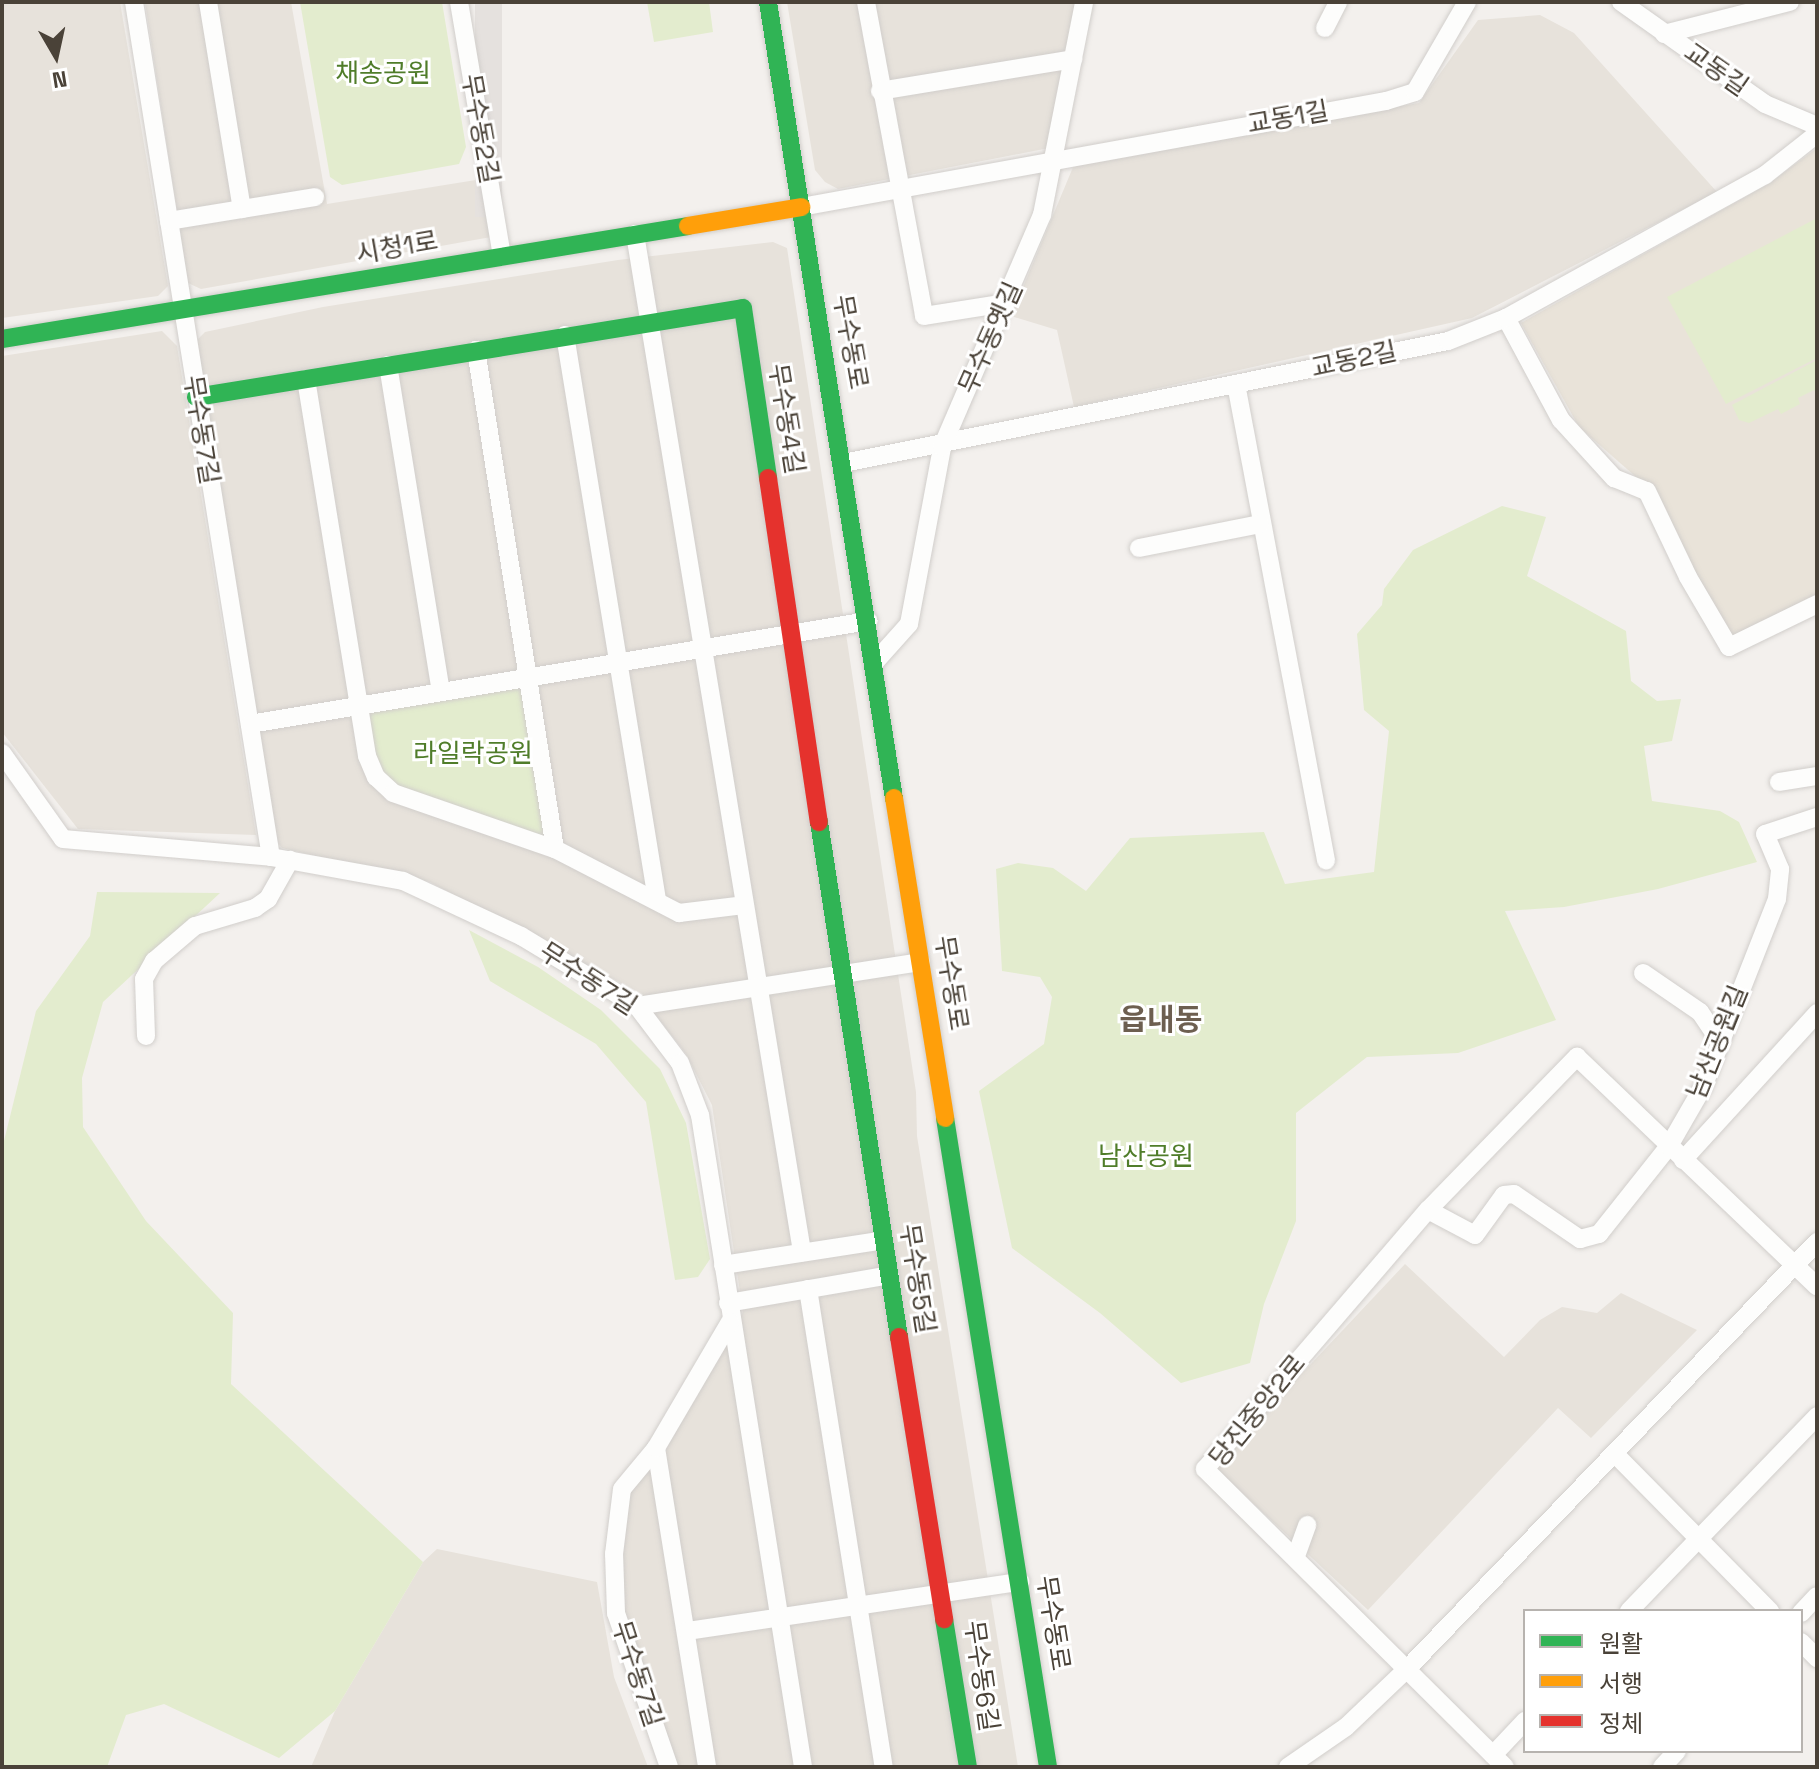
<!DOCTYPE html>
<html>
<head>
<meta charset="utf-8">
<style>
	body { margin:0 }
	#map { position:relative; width:1819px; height:1769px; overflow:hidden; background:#f3f0ed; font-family:"Space Grotesk","Noto Sans KR",sans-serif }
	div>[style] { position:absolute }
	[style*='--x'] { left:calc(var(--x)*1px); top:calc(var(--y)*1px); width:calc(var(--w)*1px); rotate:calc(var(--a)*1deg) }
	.residential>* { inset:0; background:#e7e2db }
	.education>* { inset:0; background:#e9e3d9 }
	.green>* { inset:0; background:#e3ecce }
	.parking>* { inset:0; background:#e5e1de; transform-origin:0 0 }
	.roads { filter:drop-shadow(0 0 2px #d1cecb) drop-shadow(0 0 2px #d1cecb) }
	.street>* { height:18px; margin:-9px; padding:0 9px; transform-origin:9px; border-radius:9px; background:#fdfdfc }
	.fast>* { height:18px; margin:-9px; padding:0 9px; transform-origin:9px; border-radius:9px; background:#30b455 }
	.slow>* { height:18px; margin:-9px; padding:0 9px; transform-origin:9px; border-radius:9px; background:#ff9f0a }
	.jam>* { height:18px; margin:-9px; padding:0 9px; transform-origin:9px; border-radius:9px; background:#e5322d }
	span { translate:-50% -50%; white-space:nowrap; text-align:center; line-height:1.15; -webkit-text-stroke:6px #fff; paint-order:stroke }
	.street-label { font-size:26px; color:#4a4238 }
	.park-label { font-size:26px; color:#507d2a }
	.quarter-label { font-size:30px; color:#6d5f50; font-weight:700 }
	.frame { position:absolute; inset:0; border:4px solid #4a4238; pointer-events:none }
	.legend { position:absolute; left:1523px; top:1609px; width:280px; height:144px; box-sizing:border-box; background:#fff; border:2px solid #b7b3af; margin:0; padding:10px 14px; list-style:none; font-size:24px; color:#4a4238 }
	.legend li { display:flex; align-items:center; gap:16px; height:40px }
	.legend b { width:40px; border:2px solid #b7b3af }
	.north { position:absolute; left:16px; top:16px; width:80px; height:80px; -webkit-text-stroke:6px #fff; paint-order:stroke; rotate:171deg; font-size:22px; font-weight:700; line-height:32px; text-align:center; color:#4a4238 }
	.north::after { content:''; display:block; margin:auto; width:28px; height:36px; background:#4a4238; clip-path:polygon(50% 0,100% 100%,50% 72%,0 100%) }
</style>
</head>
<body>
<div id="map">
	<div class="residential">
		<div style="clip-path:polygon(2px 2px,120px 2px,168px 286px,158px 296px,2px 318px)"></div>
		<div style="clip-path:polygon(145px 2px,291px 2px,327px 204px,482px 179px,491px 237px,201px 289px,188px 283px)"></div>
		<div style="clip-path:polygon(787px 2px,1075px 2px,1049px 148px,838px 189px,825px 182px,815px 170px)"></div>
		<div style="clip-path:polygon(1540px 15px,1574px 33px,1717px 192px,1472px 318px,1074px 407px,1057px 330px,1011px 316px,1076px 160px,1419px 103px,1478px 20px)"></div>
		<div style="clip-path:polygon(773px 242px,787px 248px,916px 1092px,917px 1136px,1018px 1767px,674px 1767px,621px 1612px,620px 1556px,629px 1494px,743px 1312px,712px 1105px,686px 1054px,638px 992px,430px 882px,282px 848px,277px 842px,195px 342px,205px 332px,323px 307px,618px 260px)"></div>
		<div style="clip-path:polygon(162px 331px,177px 346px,256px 835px,78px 829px,2px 732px,2px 356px)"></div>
		<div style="clip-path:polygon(1405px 1264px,1504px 1357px,1540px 1320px,1562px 1307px,1597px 1313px,1621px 1293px,1697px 1330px,1591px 1438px,1558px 1408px,1368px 1610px,1214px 1467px)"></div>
		<div style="clip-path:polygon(437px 1549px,597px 1582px,614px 1677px,648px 1767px,311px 1767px,335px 1711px,423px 1562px)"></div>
	</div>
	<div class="education">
		<div style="clip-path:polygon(1817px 148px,1817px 597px,1731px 640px,1651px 490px,1579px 427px,1521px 323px,1770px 183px)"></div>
	</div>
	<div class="green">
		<div style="clip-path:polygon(300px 2px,442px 2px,466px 147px,459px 164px,342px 185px,330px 177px)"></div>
		<div style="clip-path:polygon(647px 2px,709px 2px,713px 32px,654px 42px)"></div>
		<div style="clip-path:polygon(1817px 218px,1817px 358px,1726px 404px,1667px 297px)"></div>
		<div style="clip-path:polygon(1817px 360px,1817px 394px,1814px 390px,1798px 398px,1800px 404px,1781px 414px,1778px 409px,1749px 423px,1739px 420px,1732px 405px)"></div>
		<div style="clip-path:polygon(1502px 506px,1546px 517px,1527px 576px,1626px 631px,1631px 681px,1657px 701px,1681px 699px,1672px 741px,1644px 746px,1652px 801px,1720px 811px,1739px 822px,1757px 862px,1658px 889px,1564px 907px,1505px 911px,1556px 1020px,1458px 1053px,1367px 1057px,1296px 1113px,1296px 1221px,1264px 1304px,1250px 1363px,1181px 1383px,1100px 1313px,1012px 1248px,979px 1091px,1044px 1044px,1052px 997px,1040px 977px,1002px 971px,996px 869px,1018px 863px,1053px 868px,1086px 891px,1130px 838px,1264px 832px,1285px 884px,1374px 872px,1389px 731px,1364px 710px,1357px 634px,1382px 605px,1384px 589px,1413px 550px)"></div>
		<div style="clip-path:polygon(515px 687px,523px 692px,547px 839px,394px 791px,379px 775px,368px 717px,373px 711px)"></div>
		<div style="clip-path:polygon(97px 892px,220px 893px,103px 1002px,82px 1078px,83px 1127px,146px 1221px,233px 1313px,231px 1384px,423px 1562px,335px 1711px,279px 1758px,164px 1704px,126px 1715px,107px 1767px,2px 1767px,2px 1149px,36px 1011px,90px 936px)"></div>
		<div style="clip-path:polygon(469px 930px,538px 967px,601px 1010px,660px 1069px,686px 1123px,710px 1259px,698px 1277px,675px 1280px,646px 1102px,596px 1044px,490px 981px)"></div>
	</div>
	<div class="parking">
		<div style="left:475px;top:2px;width:27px;height:215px"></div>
	</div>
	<div class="roads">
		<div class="street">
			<div style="--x:134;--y:2;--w:866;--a:80.9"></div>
			<div style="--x:208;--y:2;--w:210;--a:80.7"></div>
			<div style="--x:459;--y:2;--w:258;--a:80.4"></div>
			<div style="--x:866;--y:2;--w:319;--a:79.5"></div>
			<div style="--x:924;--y:316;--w:83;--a:-9"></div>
			<div style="--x:1621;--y:2;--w:176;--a:35.3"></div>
			<div style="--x:1765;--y:104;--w:56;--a:22.9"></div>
			<div style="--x:1325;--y:28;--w:29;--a:-63"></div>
			<div style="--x:1664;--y:34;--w:130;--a:-14.3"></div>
			<div style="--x:880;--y:91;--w:196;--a:-9.4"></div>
			<div style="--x:801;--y:207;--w:595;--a:-10.27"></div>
			<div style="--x:1386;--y:101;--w:30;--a:-17"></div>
			<div style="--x:1415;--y:92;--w:104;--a:-60"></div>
			<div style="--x:169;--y:221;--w:148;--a:-9.3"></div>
			<div style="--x:635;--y:234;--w:1032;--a:80.68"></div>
			<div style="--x:1506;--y:318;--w:116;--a:61.7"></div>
			<div style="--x:1561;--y:420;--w:79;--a:47.6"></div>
			<div style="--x:1614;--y:478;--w:35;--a:22"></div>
			<div style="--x:1647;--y:491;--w:95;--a:64.5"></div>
			<div style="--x:1688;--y:577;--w:81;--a:59.6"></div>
			<div style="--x:1729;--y:647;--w:98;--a:-26"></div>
			<div style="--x:565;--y:335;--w:572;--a:80.75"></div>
			<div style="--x:476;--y:350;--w:505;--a:81"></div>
			<div style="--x:388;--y:365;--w:330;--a:80.8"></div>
			<div style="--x:306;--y:379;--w:382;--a:80.8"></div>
			<div style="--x:367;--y:756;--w:23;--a:67"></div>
			<div style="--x:376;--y:777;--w:23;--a:43"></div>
			<div style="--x:393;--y:793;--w:171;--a:19.1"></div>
			<div style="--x:555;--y:849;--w:140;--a:27.3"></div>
			<div style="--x:679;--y:913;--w:65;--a:-7"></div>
			<div style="--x:1236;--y:384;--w:485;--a:79.3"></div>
			<div style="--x:844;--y:463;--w:616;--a:-11.42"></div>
			<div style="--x:1448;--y:341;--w:62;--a:-21.6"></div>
			<div style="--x:1506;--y:318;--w:296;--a:-28.9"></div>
			<div style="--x:1765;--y:175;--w:66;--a:-38.3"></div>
			<div style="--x:1139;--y:548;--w:123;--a:-11.2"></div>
			<div style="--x:875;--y:662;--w:51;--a:-48.2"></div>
			<div style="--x:909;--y:624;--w:180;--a:-79.4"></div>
			<div style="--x:942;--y:447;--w:253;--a:-66.7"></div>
			<div style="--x:1042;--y:215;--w:217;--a:-78.8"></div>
			<div style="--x:250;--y:724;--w:627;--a:-9.46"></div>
			<div style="--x:2;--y:753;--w:105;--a:54.7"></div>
			<div style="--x:63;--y:839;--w:209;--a:4.9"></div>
			<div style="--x:271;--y:857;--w:134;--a:10.3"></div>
			<div style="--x:403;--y:881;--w:130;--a:25"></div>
			<div style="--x:521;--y:936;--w:135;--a:31.1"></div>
			<div style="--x:637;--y:1006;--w:71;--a:53"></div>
			<div style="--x:680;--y:1063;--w:56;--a:69"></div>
			<div style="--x:700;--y:1115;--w:660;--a:81.02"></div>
			<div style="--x:1779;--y:782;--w:38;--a:-9"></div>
			<div style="--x:1643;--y:973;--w:69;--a:34.4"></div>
			<div style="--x:1700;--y:1012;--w:37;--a:56"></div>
			<div style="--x:637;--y:1006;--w:287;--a:-8.8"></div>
			<div style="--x:146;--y:1036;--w:57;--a:-92"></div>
			<div style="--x:144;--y:979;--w:21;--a:-61"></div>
			<div style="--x:154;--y:961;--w:54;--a:-40.5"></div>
			<div style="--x:195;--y:926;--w:63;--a:-16.7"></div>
			<div style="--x:255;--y:908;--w:16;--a:-35"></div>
			<div style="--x:268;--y:899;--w:45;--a:-60.6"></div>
			<div style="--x:1683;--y:1160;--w:199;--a:-47.6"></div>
			<div style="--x:1428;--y:1210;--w:53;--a:28"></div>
			<div style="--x:1475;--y:1235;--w:49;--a:-54.1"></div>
			<div style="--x:1504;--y:1195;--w:10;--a:-6"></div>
			<div style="--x:1514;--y:1194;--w:80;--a:34.3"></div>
			<div style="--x:1580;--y:1239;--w:20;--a:-15"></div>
			<div style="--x:1599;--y:1234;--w:112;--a:-51.5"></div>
			<div style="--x:1669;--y:1146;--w:68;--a:-60"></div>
			<div style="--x:1703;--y:1087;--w:202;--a:-68.5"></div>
			<div style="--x:1777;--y:899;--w:30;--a:-84"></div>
			<div style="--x:1780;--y:869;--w:38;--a:-113"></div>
			<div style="--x:1765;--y:834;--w:55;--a:-18.1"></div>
			<div style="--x:723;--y:1265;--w:163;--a:-8.8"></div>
			<div style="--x:808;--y:1289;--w:484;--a:81"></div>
			<div style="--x:728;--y:1303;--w:164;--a:-9.8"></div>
			<div style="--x:656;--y:1448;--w:323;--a:80.9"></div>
			<div style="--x:1615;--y:1454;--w:221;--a:45.4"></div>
			<div style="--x:1296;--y:1556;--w:33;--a:-70"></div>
			<div style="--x:1629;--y:1611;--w:271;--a:-46"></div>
			<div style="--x:1801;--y:1613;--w:23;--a:-47"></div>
			<div style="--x:687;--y:1631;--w:337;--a:-8.4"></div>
			<div style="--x:1801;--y:1642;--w:23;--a:45"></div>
			<div style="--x:1493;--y:1755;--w:47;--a:-46.7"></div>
			<div style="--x:669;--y:1767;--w:163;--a:-109"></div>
			<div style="--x:616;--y:1613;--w:59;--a:-91.9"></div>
			<div style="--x:614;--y:1554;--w:65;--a:-83"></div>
			<div style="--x:622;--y:1489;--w:53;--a:-50.3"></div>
			<div style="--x:656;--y:1448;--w:146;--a:-59.6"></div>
			<div style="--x:1288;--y:1767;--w:70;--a:-34.6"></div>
			<div style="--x:1346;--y:1727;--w:86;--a:-43.6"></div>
			<div style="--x:1408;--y:1668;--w:591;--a:-46.17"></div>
			<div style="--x:1505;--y:1767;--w:423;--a:-135.2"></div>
			<div style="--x:1205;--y:1469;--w:342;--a:-49.3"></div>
			<div style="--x:1428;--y:1210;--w:214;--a:-45.8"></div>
			<div style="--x:1577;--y:1057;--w:332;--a:43.7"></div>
			<div style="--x:1662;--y:1767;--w:22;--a:-47"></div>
		</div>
		<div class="fast">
			<div style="--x:768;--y:2;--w:806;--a:81.01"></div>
			<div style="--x:2;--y:339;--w:695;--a:-9.35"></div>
			<div style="--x:196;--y:397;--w:554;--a:-9.24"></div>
			<div style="--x:743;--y:308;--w:172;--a:81.6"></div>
			<div style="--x:819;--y:822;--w:521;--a:81.17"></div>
			<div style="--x:945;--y:1118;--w:657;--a:80.98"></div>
			<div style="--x:944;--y:1619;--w:150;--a:80.8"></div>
		</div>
		<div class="slow">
			<div style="--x:688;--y:226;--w:115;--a:-9.5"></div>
			<div style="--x:894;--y:798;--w:324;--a:80.9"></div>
		</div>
		<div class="jam">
			<div style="--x:768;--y:478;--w:348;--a:81.6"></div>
			<div style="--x:899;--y:1337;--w:286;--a:80.9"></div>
		</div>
	</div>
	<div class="street-label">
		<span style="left:1716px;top:70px;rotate:35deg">교동길</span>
		<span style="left:1288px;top:118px;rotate:-10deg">교동1길</span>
		<span style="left:480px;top:129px;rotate:80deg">무수동2길</span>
		<span style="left:397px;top:248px;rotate:-10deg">시청1로</span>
		<span style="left:991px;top:338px;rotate:-66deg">무수동옛길</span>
		<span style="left:850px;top:342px;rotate:80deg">무수동로</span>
		<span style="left:1354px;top:360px;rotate:-12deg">교동2길</span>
		<span style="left:786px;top:419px;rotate:81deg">무수동4길</span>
		<span style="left:201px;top:430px;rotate:81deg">무수동7길</span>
		<span style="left:588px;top:979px;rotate:33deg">무수동7길</span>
		<span style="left:951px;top:983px;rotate:81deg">무수동로</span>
		<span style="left:1718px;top:1042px;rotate:-68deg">남산공원길</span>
		<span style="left:917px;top:1279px;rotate:81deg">무수동5길</span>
		<span style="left:1258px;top:1411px;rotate:-51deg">당진중앙2로</span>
		<span style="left:1053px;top:1623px;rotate:81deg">무수동로</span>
		<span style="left:637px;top:1674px;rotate:72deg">무수동7길</span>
		<span style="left:981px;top:1676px;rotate:82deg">무수동6길</span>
	</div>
	<div class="park-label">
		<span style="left:383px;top:74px">채송공원</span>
		<span style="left:473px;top:754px">라일락공원</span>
		<span style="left:1146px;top:1157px">남산공원</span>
	</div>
	<div class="quarter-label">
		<span style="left:1161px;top:1020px">읍내동</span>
	</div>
	<div class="frame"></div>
	<ul class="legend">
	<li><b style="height:10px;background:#30b455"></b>원활</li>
	<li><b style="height:10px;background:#ff9f0a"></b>서행</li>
	<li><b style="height:10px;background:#e5322d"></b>정체</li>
	</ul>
	<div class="north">N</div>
</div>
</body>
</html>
